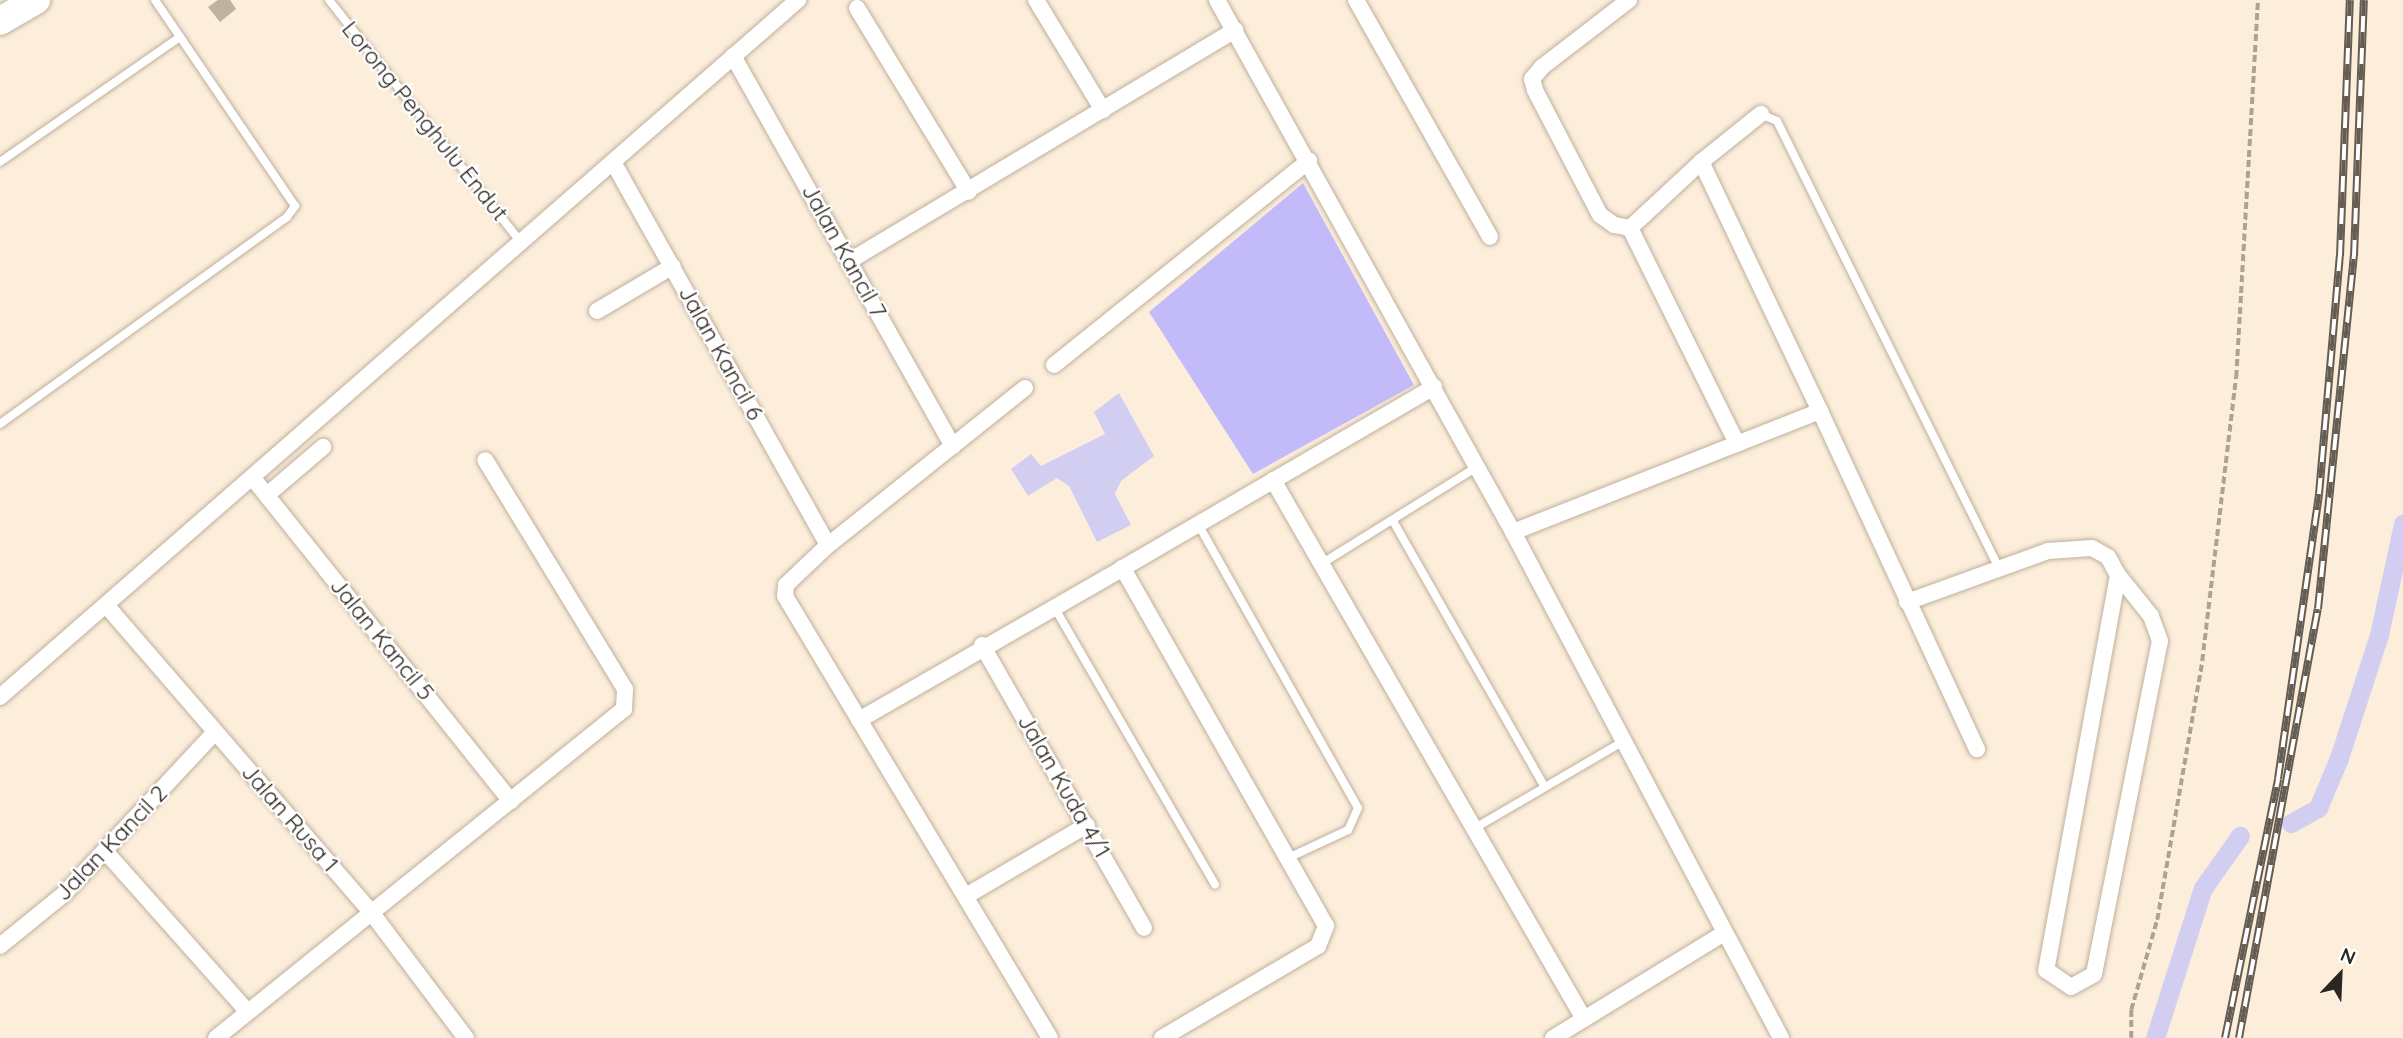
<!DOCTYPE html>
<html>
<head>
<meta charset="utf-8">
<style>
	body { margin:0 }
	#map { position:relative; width:2403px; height:1038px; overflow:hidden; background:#fdeedb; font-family:Quicksand,sans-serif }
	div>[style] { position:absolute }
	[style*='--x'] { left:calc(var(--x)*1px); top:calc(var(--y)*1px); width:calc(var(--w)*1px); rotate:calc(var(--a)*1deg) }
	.green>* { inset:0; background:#c3bafa }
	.water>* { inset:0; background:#d2cef2 }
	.canal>* { height:19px; margin:-9.5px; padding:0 9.5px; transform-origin:9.5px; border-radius:9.5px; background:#d2cef2 }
	.building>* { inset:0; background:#c0b2a0 }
	.path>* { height:3.5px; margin-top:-1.75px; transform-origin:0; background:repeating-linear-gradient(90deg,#ada293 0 7px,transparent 0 10.5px) }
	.roads { filter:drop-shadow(0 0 2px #beb09d) drop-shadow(0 0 2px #beb09d) }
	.service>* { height:8px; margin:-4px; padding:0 4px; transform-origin:4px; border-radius:4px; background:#fff }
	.minor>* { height:16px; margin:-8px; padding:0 8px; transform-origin:8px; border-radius:8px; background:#fff }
	.trunk>* { height:28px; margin:-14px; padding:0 14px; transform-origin:14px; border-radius:14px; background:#fff }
	.rail>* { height:8px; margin-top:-4px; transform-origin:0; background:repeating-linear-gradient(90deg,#fff 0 16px,#655d53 0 32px); box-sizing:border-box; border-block:2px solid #655d53 }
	span { translate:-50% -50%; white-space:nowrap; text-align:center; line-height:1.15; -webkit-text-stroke:5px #fff; paint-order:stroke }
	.street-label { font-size:23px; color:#2b261f }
	.north { position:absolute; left:2305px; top:940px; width:70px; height:70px; -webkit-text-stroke:5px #fff; paint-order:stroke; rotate:23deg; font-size:19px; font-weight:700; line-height:28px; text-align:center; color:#2b261f }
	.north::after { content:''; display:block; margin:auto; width:24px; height:32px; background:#2b261f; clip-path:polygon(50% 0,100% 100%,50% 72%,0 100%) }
</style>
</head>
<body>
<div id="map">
	<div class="green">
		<div style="clip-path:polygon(1303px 183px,1414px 385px,1253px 474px,1149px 312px)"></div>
	</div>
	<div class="water">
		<div style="clip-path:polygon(1119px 393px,1154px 456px,1121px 481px,1115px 494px,1131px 525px,1097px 542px,1069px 486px,1057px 478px,1028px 496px,1011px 469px,1031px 454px,1041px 466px,1105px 434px,1094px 412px)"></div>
	</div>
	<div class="canal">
		<div style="--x:2291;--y:823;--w:31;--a:-29"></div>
		<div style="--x:2318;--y:808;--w:54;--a:-67.2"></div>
		<div style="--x:2339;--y:758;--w:129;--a:-72"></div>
		<div style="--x:2379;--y:635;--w:114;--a:-77.8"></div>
		<div style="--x:2155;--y:1038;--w:157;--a:-72.3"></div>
		<div style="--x:2203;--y:888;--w:64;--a:-54.6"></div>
	</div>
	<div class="building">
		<div style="clip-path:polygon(218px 0,230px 0,236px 9px,220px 22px,208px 7px)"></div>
	</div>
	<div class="path">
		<div style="--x:2131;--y:1038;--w:28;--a:-90"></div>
		<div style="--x:2131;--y:1010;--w:94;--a:-73.9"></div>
		<div style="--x:2157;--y:920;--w:263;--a:-80.1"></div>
		<div style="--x:2202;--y:661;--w:286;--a:-83.2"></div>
		<div style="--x:2236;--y:377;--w:378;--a:-86.7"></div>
	</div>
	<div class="roads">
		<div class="service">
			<div style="--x:329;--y:0;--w:309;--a:51.6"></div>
			<div style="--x:1761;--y:114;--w:17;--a:24"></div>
			<div style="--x:1777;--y:121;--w:496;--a:63.6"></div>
			<div style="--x:0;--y:162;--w:219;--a:-34.8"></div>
			<div style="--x:0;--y:424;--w:354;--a:-35.8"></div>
			<div style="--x:287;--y:217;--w:14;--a:-54"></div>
			<div style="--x:295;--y:206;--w:249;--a:-124.2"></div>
			<div style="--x:1393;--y:521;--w:306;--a:60.3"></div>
			<div style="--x:1198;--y:524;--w:326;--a:60.6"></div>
			<div style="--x:1358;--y:808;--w:24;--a:114"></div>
			<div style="--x:1348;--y:830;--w:64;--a:155"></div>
			<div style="--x:1321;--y:564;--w:184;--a:-31.9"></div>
			<div style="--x:1053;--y:605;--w:323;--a:59.9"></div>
			<div style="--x:1475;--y:828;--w:170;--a:-30.3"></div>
		</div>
		<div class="minor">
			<div style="--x:1036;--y:0;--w:129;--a:58.7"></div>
			<div style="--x:1217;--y:0;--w:609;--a:60.91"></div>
			<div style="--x:1513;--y:532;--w:573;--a:62.09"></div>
			<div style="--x:1356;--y:0;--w:272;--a:60.5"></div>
			<div style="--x:857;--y:8;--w:215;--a:58.7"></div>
			<div style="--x:733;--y:56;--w:448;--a:60.6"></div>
			<div style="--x:613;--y:162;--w:439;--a:60.7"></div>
			<div style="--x:1701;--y:162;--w:77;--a:-38.7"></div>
			<div style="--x:1630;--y:228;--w:241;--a:63.6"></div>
			<div style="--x:851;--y:260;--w:448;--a:-30.9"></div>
			<div style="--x:597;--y:311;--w:88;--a:-30.6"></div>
			<div style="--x:1054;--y:365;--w:327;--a:-38.7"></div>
			<div style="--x:1025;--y:388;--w:252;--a:141.4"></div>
			<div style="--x:828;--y:545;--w:58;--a:136.4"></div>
			<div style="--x:786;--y:585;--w:11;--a:95"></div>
			<div style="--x:785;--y:596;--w:515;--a:59.06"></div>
			<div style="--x:1820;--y:411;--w:373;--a:65.1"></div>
			<div style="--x:252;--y:477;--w:415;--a:51.4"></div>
			<div style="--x:1273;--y:480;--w:622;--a:60.02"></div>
			<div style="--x:267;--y:495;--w:74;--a:-40.6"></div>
			<div style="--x:1513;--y:532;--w:330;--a:-21.5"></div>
			<div style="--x:1820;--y:411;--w:276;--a:-115.5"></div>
			<div style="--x:1701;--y:162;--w:97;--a:137.1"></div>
			<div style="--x:1630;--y:228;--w:16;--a:-169"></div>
			<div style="--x:1614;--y:225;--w:17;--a:-144"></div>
			<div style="--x:1600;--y:215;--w:141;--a:-117.5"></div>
			<div style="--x:1535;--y:90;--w:11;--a:-105"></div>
			<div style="--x:1532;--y:79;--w:16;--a:-50"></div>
			<div style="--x:1542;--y:67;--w:110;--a:-37.6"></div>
			<div style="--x:1907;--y:602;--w:150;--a:-19.9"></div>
			<div style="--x:2048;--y:551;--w:44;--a:-3.9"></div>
			<div style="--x:2092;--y:548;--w:18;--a:29"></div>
			<div style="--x:2108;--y:557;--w:21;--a:61"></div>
			<div style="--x:2118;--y:575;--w:402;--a:100.3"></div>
			<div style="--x:2046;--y:970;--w:30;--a:34"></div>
			<div style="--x:2071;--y:987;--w:26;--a:-29"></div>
			<div style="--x:2094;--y:974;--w:339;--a:-78.8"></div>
			<div style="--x:2160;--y:641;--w:27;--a:-110"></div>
			<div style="--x:2151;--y:616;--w:53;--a:-128.8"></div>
			<div style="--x:106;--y:605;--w:406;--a:49.2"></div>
			<div style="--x:371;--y:912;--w:158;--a:53"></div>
			<div style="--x:982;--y:645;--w:326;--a:60.2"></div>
			<div style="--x:0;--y:697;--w:1060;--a:-41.14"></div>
			<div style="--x:859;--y:720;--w:305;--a:-29.9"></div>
			<div style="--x:105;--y:851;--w:215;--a:48.4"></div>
			<div style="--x:966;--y:896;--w:140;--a:-30.4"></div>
			<div style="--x:0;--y:946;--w:82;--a:-39.1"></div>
			<div style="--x:64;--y:894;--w:221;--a:-47"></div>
			<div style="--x:216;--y:1038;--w:524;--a:-38.88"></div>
			<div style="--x:624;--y:709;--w:20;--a:-87"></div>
			<div style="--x:625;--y:689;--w:268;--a:-121.4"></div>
			<div style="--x:1162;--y:1038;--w:181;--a:-30.5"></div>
			<div style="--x:1318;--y:946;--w:22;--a:-68"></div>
			<div style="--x:1326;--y:926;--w:412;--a:-119.6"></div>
			<div style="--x:1123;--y:568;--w:360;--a:-30.2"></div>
			<div style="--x:1553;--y:1038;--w:199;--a:-31.5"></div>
		</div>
		<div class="trunk">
			<div style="--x:0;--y:21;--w:42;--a:-30.3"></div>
		</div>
	</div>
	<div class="rail">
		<div style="--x:2225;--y:1038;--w:264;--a:-78.4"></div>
		<div style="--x:2278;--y:779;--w:288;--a:-81.8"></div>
		<div style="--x:2319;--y:494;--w:239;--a:-85"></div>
		<div style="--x:2340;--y:256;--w:256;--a:-87.8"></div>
		<div style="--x:2239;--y:1038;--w:436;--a:-79.6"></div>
		<div style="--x:2318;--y:609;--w:355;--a:-84.2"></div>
		<div style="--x:2354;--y:256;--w:256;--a:-87.8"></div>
	</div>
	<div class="street-label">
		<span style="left:425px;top:121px;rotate:51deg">Lorong Penghulu Endut</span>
		<span style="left:844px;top:251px;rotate:61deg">Jalan Kancil 7</span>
		<span style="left:721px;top:353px;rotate:61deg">Jalan Kancil 6</span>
		<span style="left:382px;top:639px;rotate:51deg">Jalan Kancil 5</span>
		<span style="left:1064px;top:786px;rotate:60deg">Jalan Kuda 4/1</span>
		<span style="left:290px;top:818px;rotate:49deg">Jalan Rusa 1</span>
		<span style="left:111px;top:843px;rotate:-46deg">Jalan Kancil 2</span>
	</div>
	<div class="north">N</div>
</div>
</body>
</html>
